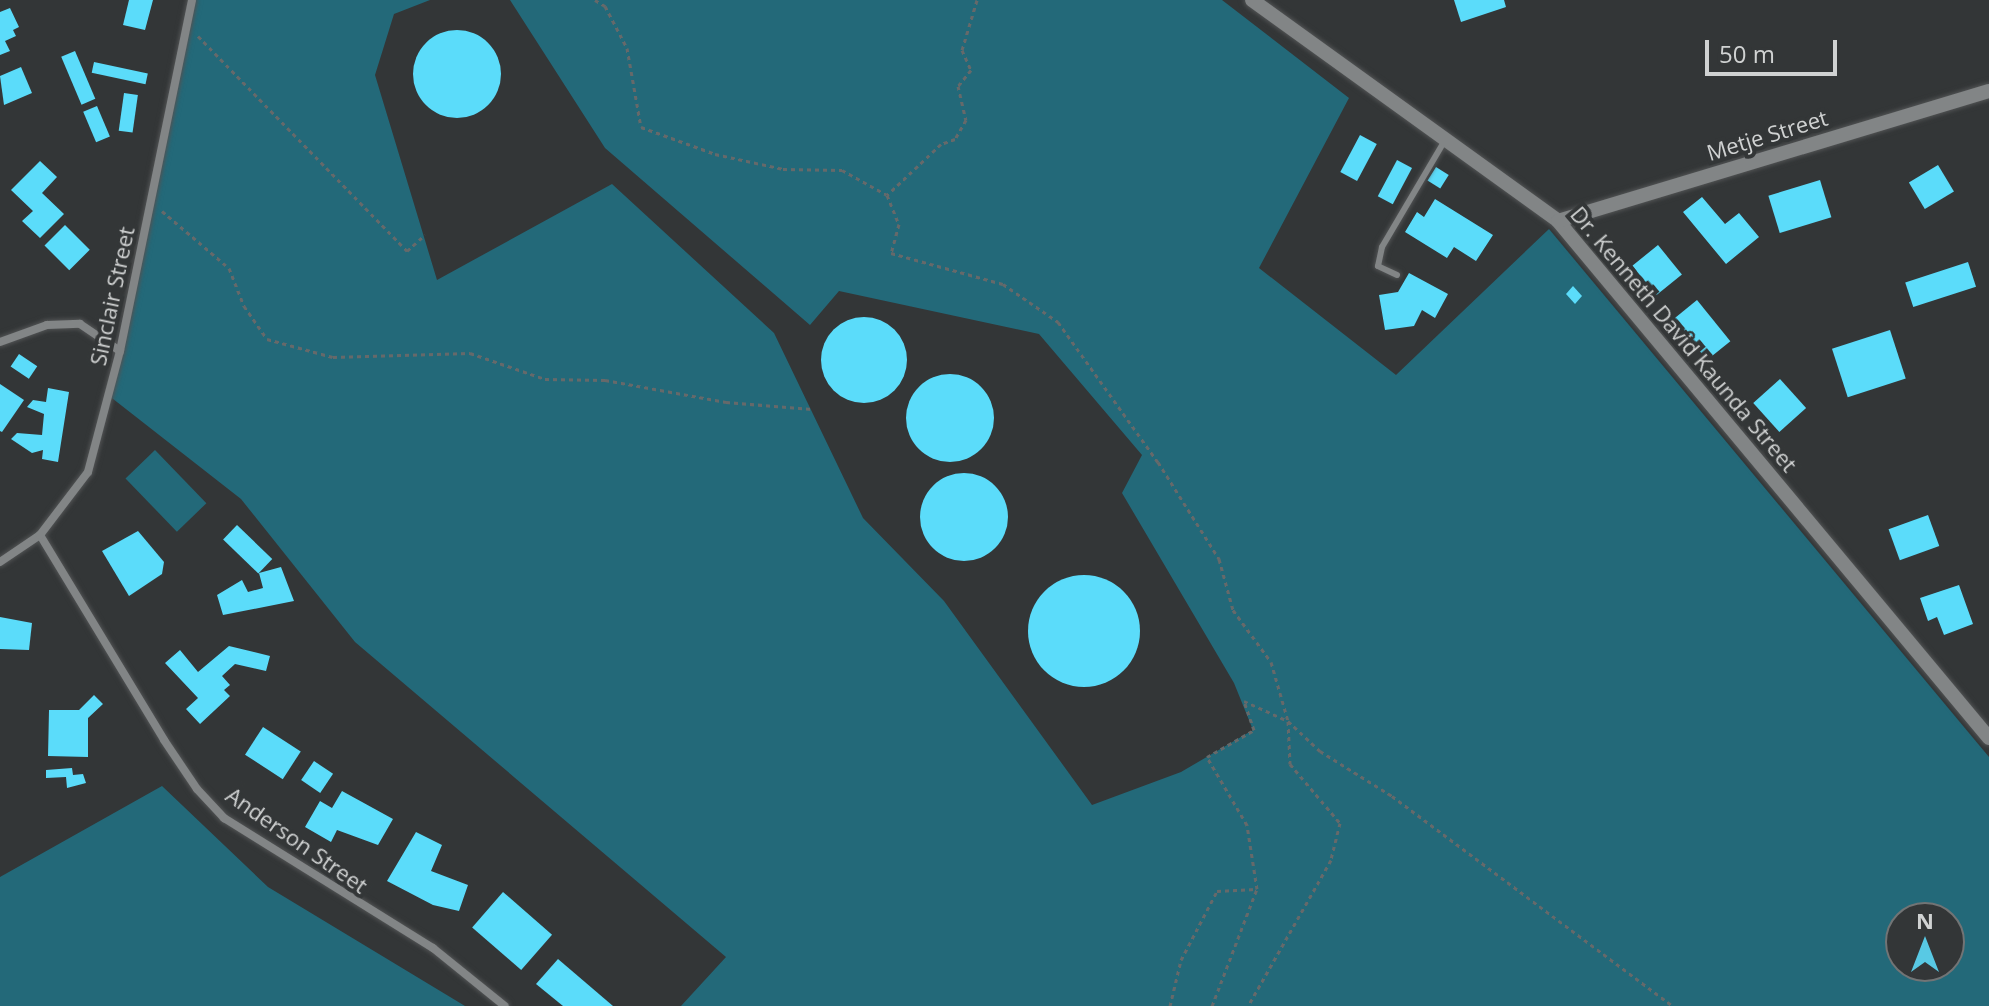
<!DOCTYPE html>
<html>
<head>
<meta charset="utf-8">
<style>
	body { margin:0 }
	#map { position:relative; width:1989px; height:1006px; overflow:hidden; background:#333637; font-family:"Open Sans",sans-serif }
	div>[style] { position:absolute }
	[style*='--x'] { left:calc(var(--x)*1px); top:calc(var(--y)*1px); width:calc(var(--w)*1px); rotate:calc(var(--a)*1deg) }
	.green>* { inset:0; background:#236979; transform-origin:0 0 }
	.building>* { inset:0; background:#5bdcfa; transform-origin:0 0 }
	.round { border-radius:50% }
	.path>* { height:3px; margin-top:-1.5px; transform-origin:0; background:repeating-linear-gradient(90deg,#66696a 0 4px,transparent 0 8px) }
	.roads { filter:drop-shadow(0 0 2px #515354) drop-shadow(0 0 2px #515354) }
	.service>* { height:6px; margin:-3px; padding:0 3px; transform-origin:3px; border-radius:3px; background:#828586 }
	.minor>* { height:8px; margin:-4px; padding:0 4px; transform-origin:4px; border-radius:4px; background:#828586 }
	.tertiary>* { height:14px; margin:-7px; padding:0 7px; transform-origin:7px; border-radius:7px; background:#828586 }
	span { translate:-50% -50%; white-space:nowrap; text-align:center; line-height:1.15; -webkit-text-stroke:8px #333637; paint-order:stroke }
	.street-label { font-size:22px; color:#d0d2d2 }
	.north { position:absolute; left:1885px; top:902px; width:80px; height:80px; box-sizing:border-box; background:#333637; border:2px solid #727475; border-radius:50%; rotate:0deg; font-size:22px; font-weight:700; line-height:32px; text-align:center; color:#d0d2d2 }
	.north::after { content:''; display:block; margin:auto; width:28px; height:36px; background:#58c9e4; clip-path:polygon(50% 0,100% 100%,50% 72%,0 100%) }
	.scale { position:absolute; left:1705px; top:40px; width:132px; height:36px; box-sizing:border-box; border:4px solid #d0d2d2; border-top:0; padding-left:10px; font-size:24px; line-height:28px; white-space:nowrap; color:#d0d2d2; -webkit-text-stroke:6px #333637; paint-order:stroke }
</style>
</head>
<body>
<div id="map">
	<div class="green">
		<div style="clip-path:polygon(evenodd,192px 0,430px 0,394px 14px,375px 75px,437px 280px,612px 184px,774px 333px,863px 518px,944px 601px,1092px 805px,1181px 772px,1253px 730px,1234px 683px,1122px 493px,1142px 455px,1039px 334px,839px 291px,810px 325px,605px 148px,510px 0,1222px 0,1349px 98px,1259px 268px,1396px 375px,1549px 229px,1989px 757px,1989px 1006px,681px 1006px,726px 957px,355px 642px,241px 499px,108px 395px,192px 0,1901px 918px,1949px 918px,1949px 966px,1901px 966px,1901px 918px)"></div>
		<div style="left:155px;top:450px;width:74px;height:41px;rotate:46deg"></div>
		<div style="clip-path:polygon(162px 786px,268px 887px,465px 1006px,0 1006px,0 877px)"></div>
	</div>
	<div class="building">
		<div style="clip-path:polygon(129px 0,153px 0,145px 30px,123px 25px)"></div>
		<div style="clip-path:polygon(1454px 0,1504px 0,1506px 7px,1461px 22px)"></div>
		<div style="clip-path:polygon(10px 8px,19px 27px,13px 30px,16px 36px,5px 41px,10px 51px,0 55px,0 12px)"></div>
		<div class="round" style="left:413px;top:30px;width:88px;height:88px"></div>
		<div style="left:75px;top:51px;width:52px;height:15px;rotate:67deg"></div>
		<div style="left:94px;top:62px;width:55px;height:11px;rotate:12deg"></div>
		<div style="clip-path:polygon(21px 67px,32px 93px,4px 105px,0 76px)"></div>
		<div style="left:124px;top:93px;width:14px;height:38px;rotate:8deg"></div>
		<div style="left:97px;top:106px;width:33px;height:15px;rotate:67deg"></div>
		<div style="left:1360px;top:135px;width:19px;height:42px;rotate:28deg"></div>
		<div style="left:1397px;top:160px;width:17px;height:41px;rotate:28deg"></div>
		<div style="clip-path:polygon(40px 161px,57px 177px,42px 193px,64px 214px,40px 238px,22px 221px,33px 211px,11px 190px)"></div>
		<div style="left:1938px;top:165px;width:31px;height:34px;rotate:59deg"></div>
		<div style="left:1436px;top:167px;width:15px;height:16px;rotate:32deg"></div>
		<div style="left:1820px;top:180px;width:39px;height:54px;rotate:73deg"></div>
		<div style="clip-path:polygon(1702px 197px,1725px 224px,1739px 213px,1759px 237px,1726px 264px,1683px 212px)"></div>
		<div style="clip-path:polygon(1435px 199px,1493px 235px,1476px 261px,1454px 247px,1447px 258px,1405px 232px,1417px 212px,1424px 217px)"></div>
		<div style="left:65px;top:225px;width:35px;height:29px;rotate:45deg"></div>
		<div style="left:1658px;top:245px;width:38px;height:33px;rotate:51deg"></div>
		<div style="left:1968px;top:262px;width:26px;height:66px;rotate:72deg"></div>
		<div style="clip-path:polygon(1409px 273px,1448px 294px,1435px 318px,1422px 310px,1414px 326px,1385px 330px,1379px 295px,1398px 292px)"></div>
		<div style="clip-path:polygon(1573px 286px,1582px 296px,1575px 304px,1566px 294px)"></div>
		<div style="left:1697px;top:300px;width:53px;height:30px;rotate:51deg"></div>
		<div class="round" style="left:821px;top:317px;width:86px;height:86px"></div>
		<div style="left:1890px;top:330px;width:51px;height:61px;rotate:72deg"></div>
		<div style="left:19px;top:354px;width:22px;height:15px;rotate:34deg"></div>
		<div class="round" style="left:906px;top:374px;width:88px;height:88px"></div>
		<div style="left:1780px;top:379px;width:39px;height:36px;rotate:48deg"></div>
		<div style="clip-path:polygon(0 384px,24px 400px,2px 432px,0 431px)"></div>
		<div style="clip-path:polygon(48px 388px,69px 392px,58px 462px,42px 459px,43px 450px,32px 453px,11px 439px,17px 433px,42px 435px,44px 414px,27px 407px,33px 400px,46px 402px)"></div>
		<div class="round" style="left:920px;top:473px;width:88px;height:88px"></div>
		<div style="left:1928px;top:515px;width:33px;height:42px;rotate:70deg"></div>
		<div style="left:237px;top:525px;width:49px;height:20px;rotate:44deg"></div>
		<div style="clip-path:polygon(138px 531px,164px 562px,162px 574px,129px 596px,102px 551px)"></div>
		<div style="clip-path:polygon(281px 567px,294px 601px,223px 615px,217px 595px,242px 580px,248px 592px,263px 588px,259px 573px)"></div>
		<div class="round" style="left:1028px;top:575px;width:112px;height:112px"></div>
		<div style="clip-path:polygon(1959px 585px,1973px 624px,1944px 635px,1937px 617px,1928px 621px,1920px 598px)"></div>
		<div style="clip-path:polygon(0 617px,32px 623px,29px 650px,0 649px)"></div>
		<div style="clip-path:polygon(229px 646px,270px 656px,266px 671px,235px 664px,222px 676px,230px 685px,224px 690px,230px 696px,200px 724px,186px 709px,198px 698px,165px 663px,180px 650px,198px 672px)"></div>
		<div style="clip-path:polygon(94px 695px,103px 704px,88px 718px,88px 757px,48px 756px,49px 710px,79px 710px)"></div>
		<div style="left:263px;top:727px;width:45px;height:33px;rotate:33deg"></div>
		<div style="left:314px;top:761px;width:23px;height:23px;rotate:34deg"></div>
		<div style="clip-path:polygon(72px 768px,73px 775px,83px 774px,86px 783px,67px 788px,66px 777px,46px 778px,46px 770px)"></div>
		<div style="clip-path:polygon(342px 791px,393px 819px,378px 845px,337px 830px,331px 842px,305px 827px,320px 801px,332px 808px)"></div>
		<div style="clip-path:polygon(416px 832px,442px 845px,431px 871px,468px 885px,459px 911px,433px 905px,387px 881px)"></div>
		<div style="left:503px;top:892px;width:65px;height:47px;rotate:41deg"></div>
		<div style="clip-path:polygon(558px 959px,613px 1006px,563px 1006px,536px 984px)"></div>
	</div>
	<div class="path">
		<div style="--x:595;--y:0;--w:12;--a:31"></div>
		<div style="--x:605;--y:6;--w:47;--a:62.4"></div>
		<div style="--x:627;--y:48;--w:80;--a:80"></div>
		<div style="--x:641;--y:127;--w:79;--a:20"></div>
		<div style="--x:715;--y:154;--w:70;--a:12.4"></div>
		<div style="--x:783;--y:169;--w:59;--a:1"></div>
		<div style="--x:842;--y:170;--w:51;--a:29.1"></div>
		<div style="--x:977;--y:0;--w:52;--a:106.7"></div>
		<div style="--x:962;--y:50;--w:22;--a:66"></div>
		<div style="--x:971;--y:70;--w:21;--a:129"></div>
		<div style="--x:958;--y:86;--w:35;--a:77"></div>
		<div style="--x:966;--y:120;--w:22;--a:120"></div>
		<div style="--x:955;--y:139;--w:15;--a:160"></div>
		<div style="--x:941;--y:144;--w:74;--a:136.6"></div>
		<div style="--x:887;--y:195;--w:31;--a:68"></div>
		<div style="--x:899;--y:224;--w:30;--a:105"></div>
		<div style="--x:891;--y:253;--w:116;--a:15.5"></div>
		<div style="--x:1003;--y:284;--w:67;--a:34.6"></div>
		<div style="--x:1058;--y:322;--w:172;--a:54.5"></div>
		<div style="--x:1158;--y:462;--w:115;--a:57.8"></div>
		<div style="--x:1219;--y:559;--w:53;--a:74.6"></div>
		<div style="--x:1233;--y:610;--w:64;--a:53.8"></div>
		<div style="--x:1271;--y:662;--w:61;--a:73.9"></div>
		<div style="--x:1288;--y:721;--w:44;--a:43.2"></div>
		<div style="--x:1320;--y:751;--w:85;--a:32"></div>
		<div style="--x:1392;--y:796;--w:351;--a:36.8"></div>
		<div style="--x:198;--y:36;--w:300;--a:45.8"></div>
		<div style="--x:407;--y:251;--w:24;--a:-42"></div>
		<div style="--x:162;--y:211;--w:88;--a:40.4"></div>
		<div style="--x:229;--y:268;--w:41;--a:68.5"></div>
		<div style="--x:244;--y:306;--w:40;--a:55.1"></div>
		<div style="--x:267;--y:339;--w:68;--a:15.3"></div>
		<div style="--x:333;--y:357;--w:137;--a:-1.7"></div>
		<div style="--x:470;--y:353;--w:79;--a:19.1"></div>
		<div style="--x:545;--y:379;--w:60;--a:1"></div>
		<div style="--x:605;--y:380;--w:123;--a:10.3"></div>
		<div style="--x:726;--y:402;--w:86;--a:4.7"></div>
		<div style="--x:1170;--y:1006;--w:47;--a:-76.6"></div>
		<div style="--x:1181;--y:960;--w:78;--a:-62.4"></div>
		<div style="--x:1217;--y:891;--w:39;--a:-3"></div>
		<div style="--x:1212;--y:1006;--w:125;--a:-69"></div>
		<div style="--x:1257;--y:889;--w:65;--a:-98.9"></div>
		<div style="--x:1247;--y:825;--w:79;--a:-120.5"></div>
		<div style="--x:1207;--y:757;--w:54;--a:-29.9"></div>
		<div style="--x:1254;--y:730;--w:31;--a:-109"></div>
		<div style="--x:1244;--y:701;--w:48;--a:24.4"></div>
		<div style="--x:1288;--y:721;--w:43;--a:87.3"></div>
		<div style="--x:1290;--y:764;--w:77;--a:49.7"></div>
		<div style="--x:1340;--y:823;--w:38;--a:104"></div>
		<div style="--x:1331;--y:860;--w:168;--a:119.6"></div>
	</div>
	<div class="roads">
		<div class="service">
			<div style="--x:1397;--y:275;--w:21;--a:-155"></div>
			<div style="--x:1378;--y:266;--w:19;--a:-78"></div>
			<div style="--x:1382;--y:247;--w:124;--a:-59.5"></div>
		</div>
		<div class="minor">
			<div style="--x:0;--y:342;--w:50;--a:-19.9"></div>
			<div style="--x:47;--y:325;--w:33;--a:-2"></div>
			<div style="--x:80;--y:324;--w:48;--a:34"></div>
			<div style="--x:40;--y:535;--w:240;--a:58.8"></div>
			<div style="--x:164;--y:740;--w:59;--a:56"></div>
			<div style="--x:197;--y:789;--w:40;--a:47"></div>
			<div style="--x:224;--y:818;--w:246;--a:31.9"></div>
			<div style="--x:433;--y:948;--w:92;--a:38.9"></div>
			<div style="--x:0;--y:562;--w:48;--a:-34"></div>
			<div style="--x:40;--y:535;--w:79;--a:-52.7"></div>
			<div style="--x:88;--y:472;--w:125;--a:-75.2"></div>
			<div style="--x:120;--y:351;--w:358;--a:-78.4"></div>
		</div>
		<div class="tertiary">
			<div style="--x:1252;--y:0;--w:377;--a:35.8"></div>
			<div style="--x:1558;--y:221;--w:673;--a:50.18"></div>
			<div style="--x:1558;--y:221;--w:450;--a:-16.8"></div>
		</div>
	</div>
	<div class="street-label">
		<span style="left:1767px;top:135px;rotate:-17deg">Metje Street</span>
		<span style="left:112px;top:296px;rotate:-78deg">Sinclair Street</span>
		<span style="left:1684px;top:339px;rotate:50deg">Dr. Kenneth David Kaunda Street</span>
		<span style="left:297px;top:840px;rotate:35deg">Anderson Street</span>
	</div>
	<div class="north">N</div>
	<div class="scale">50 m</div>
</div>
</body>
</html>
